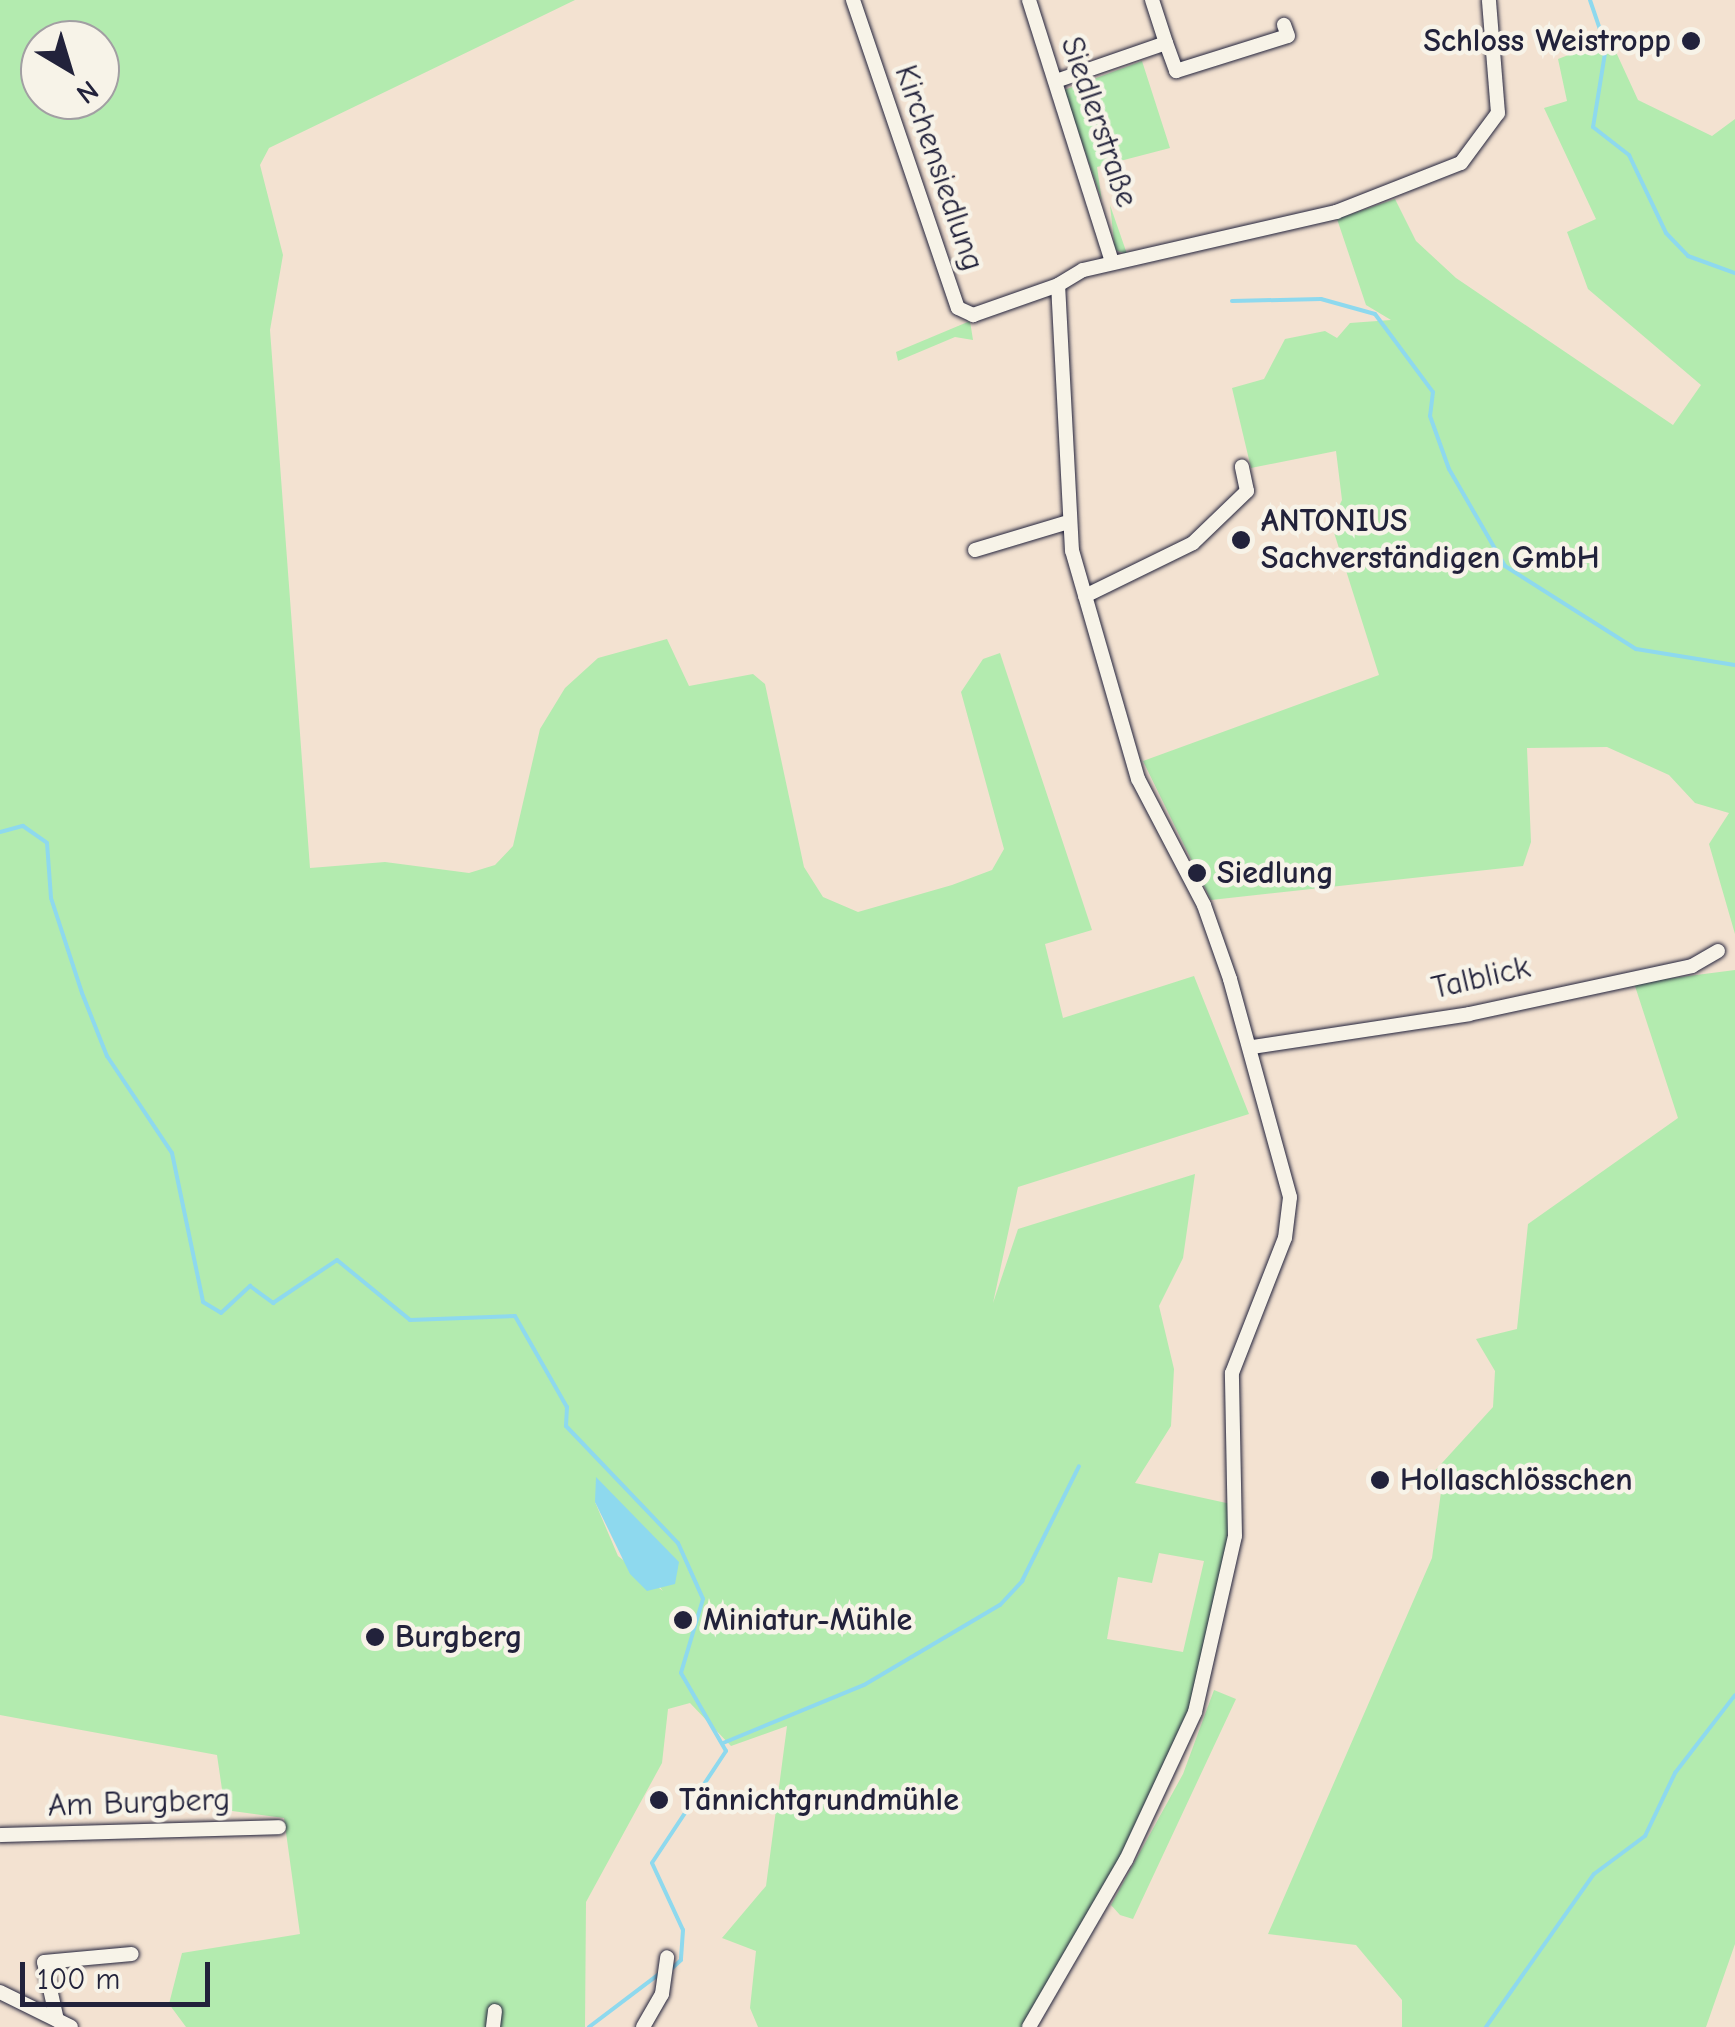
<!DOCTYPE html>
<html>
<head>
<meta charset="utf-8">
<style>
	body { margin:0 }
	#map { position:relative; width:1735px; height:2027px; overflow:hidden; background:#f3e2d1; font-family:"Comic Neue",sans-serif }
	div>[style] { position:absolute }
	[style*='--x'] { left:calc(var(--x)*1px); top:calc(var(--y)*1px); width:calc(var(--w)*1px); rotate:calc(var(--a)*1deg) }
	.green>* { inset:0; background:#b3ebaf }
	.water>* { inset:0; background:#8ed9ee }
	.stream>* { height:4px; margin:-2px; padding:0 2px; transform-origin:2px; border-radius:2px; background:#8ed9ee }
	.roads { filter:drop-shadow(0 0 2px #22223b) drop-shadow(0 0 2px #22223b) }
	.minor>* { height:14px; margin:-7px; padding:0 7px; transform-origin:7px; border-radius:7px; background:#f7f3e8 }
	.dots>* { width:28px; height:28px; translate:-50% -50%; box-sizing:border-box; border:5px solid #f7f3e8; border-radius:50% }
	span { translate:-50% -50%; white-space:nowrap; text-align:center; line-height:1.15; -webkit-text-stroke:9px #f7f3e8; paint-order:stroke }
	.poi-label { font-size:32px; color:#22223b; font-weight:700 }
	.right { translate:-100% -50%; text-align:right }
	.left { translate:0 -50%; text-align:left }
	.street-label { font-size:32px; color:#22223b }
	.north { position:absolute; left:20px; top:20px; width:100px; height:100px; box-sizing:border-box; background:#f7f3e8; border:2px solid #a29fa3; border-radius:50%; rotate:142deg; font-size:28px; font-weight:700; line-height:40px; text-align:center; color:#22223b }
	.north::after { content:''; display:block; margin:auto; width:35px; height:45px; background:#22223b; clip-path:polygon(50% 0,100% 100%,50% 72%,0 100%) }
	.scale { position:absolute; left:20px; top:1962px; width:190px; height:45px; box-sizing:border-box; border:5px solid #22223b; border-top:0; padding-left:12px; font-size:30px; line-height:35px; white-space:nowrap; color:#22223b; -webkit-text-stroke:8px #f7f3e8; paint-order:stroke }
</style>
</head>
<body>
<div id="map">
	<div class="green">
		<div style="clip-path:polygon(evenodd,0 0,575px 0,269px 148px,260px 165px,283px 255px,270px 330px,310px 868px,385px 862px,469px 873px,495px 865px,513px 846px,540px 729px,565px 688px,598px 658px,667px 639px,689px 686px,753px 674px,765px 684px,804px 867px,823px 897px,858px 912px,952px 885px,992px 870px,1004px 849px,961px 692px,983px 659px,1000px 653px,1092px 930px,1045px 944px,1063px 1018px,1194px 976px,1249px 1114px,1018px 1187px,993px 1303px,1018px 1229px,1195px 1174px,1183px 1258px,1159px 1306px,1174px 1369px,1171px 1426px,1135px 1483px,1231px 1504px,1225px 1557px,1188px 1712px,1116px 1866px,1023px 2027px,758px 2027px,750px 2008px,756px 1951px,722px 1938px,766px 1886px,787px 1726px,731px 1746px,690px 1703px,668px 1709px,662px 1763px,586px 1902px,585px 2027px,186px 2027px,169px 2004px,182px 1953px,300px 1934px,284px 1818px,225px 1810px,217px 1755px,0 1715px,0 0,40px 40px,100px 40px,100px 100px,40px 100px,40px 40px,0 0,595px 1502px,663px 1591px,618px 1556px,595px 1502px,0 0,1159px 1553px,1204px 1561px,1183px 1652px,1107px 1639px,1118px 1577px,1152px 1583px,1159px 1553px)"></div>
		<div style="clip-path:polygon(1610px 39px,1638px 100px,1712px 136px,1735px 119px,1735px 934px,1709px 844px,1729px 813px,1695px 803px,1669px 775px,1607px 747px,1527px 748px,1531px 842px,1523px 866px,1211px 900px,1143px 761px,1379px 675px,1331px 523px,1342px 500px,1336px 451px,1251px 468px,1232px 388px,1264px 379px,1285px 339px,1325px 331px,1337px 338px,1350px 323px,1391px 320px,1366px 305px,1337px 219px,1395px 199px,1416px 241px,1456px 278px,1673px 425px,1701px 385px,1588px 289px,1567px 232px,1596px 219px,1544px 108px,1567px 101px,1558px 59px)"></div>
		<div style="clip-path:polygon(1142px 61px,1170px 148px,1097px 167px,1102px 201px,1064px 90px)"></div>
		<div style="clip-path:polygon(1110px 205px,1127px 254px,1115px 250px)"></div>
		<div style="clip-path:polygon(970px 321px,973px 340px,955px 337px,898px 361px,896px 352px)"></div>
		<div style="clip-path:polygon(1735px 970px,1735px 1944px,1706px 2027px,1402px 2027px,1402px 2000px,1356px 1945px,1268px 1934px,1432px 1558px,1441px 1492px,1432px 1474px,1493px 1407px,1495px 1371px,1476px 1339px,1517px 1329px,1528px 1224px,1678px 1118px,1634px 983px)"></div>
		<div style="clip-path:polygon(1214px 1690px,1236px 1699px,1133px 1919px,1120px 1915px,1111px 1905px,1183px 1774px)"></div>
	</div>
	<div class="water">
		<div style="clip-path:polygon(596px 1477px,679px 1562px,675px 1584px,647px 1591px,630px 1574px,595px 1502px)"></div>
	</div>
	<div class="stream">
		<div style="--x:1590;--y:0;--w:50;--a:71.2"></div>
		<div style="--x:1606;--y:47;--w:81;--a:99.2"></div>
		<div style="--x:1593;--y:127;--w:46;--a:37.9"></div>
		<div style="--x:1629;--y:155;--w:86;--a:64.6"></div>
		<div style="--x:1666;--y:233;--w:32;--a:46"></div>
		<div style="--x:1688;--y:256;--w:50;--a:19.9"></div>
		<div style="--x:1232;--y:301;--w:89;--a:-1.3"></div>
		<div style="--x:1321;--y:299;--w:56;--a:15.5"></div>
		<div style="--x:1375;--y:314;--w:97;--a:53.4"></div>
		<div style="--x:1433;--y:392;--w:24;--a:97"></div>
		<div style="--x:1430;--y:416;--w:56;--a:70.3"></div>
		<div style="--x:1449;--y:469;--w:112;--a:60"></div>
		<div style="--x:1505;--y:566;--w:155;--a:32.4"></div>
		<div style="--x:1636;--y:649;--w:100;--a:9.2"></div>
		<div style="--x:0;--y:832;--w:24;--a:-15"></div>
		<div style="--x:23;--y:826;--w:29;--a:35"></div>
		<div style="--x:47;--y:843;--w:55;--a:85.8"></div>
		<div style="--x:51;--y:898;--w:100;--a:71.9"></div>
		<div style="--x:82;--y:993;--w:68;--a:68.4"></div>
		<div style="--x:107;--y:1056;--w:117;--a:56.2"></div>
		<div style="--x:172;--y:1153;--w:152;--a:78.2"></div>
		<div style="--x:203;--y:1302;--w:21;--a:31"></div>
		<div style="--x:221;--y:1313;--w:40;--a:-43"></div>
		<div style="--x:250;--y:1286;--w:29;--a:36"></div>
		<div style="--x:273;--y:1303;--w:77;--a:-33.9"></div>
		<div style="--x:337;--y:1260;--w:94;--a:39.4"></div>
		<div style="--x:410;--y:1320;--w:105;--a:-2.2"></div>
		<div style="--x:515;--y:1316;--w:105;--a:60.3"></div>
		<div style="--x:567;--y:1407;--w:19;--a:93"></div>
		<div style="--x:566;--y:1426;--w:162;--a:46.3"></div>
		<div style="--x:678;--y:1543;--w:61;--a:65.9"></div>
		<div style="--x:703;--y:1599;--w:77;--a:106.6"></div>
		<div style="--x:681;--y:1673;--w:90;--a:60"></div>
		<div style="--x:726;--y:1751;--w:134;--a:123.5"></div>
		<div style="--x:652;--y:1863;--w:74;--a:65.2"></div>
		<div style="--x:683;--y:1930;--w:30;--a:94"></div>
		<div style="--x:681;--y:1960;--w:16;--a:137"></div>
		<div style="--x:723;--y:1743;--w:152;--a:-22.4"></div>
		<div style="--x:864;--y:1685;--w:158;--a:-30.5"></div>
		<div style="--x:1000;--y:1605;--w:33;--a:-47"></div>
		<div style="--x:1022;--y:1581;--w:128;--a:-63.6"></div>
		<div style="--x:589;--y:2027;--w:88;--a:-37.1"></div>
		<div style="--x:1486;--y:2027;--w:187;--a:-54.8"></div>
		<div style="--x:1594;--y:1874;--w:64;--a:-36.7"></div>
		<div style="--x:1645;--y:1836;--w:70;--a:-64.5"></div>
		<div style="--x:1675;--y:1773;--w:98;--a:-52.4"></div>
	</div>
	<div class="roads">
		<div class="minor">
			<div style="--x:853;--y:0;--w:325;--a:71.2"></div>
			<div style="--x:958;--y:308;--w:17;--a:25"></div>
			<div style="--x:973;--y:315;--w:90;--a:-19.4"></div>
			<div style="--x:1029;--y:0;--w:275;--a:72.4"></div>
			<div style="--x:1166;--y:43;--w:30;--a:70"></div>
			<div style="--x:1176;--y:71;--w:117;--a:-17.4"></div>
			<div style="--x:1288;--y:36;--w:12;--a:-110"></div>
			<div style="--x:1056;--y:81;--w:116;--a:-19.1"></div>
			<div style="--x:1166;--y:43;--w:45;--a:-108"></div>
			<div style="--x:975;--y:550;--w:94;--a:-16.7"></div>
			<div style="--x:1085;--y:596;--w:120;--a:-26.1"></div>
			<div style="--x:1193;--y:543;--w:75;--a:-43.9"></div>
			<div style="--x:1247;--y:491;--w:25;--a:-102"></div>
			<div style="--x:1252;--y:1047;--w:219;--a:-8.6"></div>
			<div style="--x:1469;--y:1014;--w:228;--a:-12.1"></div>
			<div style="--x:1692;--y:966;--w:30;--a:-30"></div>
			<div style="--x:0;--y:1835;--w:279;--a:-1.6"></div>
			<div style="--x:0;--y:1992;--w:79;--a:26.2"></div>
			<div style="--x:57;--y:2020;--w:59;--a:-102.6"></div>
			<div style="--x:44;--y:1962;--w:88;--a:-5.2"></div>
			<div style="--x:493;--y:2027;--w:16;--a:-83"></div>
			<div style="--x:643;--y:2027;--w:38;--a:-60"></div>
			<div style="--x:662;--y:1994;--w:37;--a:-82"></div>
			<div style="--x:1029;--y:2027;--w:193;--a:-59.9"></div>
			<div style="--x:1126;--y:1860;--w:163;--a:-65"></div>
			<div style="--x:1195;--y:1712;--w:180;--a:-77.2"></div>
			<div style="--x:1235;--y:1536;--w:163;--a:-91.1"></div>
			<div style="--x:1232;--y:1373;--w:145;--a:-68.6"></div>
			<div style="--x:1285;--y:1238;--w:41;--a:-83"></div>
			<div style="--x:1290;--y:1197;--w:226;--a:-105.4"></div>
			<div style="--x:1230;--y:979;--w:78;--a:-109.4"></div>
			<div style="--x:1204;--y:905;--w:142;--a:-117.6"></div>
			<div style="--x:1138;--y:779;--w:237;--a:-106.1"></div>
			<div style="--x:1072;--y:551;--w:266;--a:-93"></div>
			<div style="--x:1058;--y:285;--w:29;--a:-31"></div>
			<div style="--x:1083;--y:270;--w:260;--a:-12.9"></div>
			<div style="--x:1336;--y:212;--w:134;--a:-21.4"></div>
			<div style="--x:1461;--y:163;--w:62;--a:-53.5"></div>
			<div style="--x:1498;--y:113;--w:113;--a:-94.6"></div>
		</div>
	</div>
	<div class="dots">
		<div style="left:1691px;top:41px;background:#22223b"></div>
		<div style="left:1241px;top:540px;background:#22223b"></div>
		<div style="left:1197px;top:873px;background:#22223b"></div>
		<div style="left:1380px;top:1480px;background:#22223b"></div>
		<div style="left:683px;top:1620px;background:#22223b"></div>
		<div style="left:375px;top:1637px;background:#22223b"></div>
		<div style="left:659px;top:1800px;background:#22223b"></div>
	</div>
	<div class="poi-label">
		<span class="right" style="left:1671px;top:41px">Schloss Weistropp</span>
		<span class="left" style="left:1261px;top:540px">ANTONIUS<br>Sachverständigen GmbH</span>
		<span class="left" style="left:1217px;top:873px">Siedlung</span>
		<span class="left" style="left:1400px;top:1480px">Hollaschlösschen</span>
		<span class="left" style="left:703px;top:1620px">Miniatur-Mühle</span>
		<span class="left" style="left:395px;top:1637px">Burgberg</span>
		<span class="left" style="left:679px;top:1800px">Tännichtgrundmühle</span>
	</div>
	<div class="street-label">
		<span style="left:1099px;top:122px;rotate:71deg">Siedlerstraße</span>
		<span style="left:939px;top:168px;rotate:71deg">Kirchensiedlung</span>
		<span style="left:1481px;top:978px;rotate:-13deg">Talblick</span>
		<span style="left:139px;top:1803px;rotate:-2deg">Am Burgberg</span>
	</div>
	<div class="north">N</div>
	<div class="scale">100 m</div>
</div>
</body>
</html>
